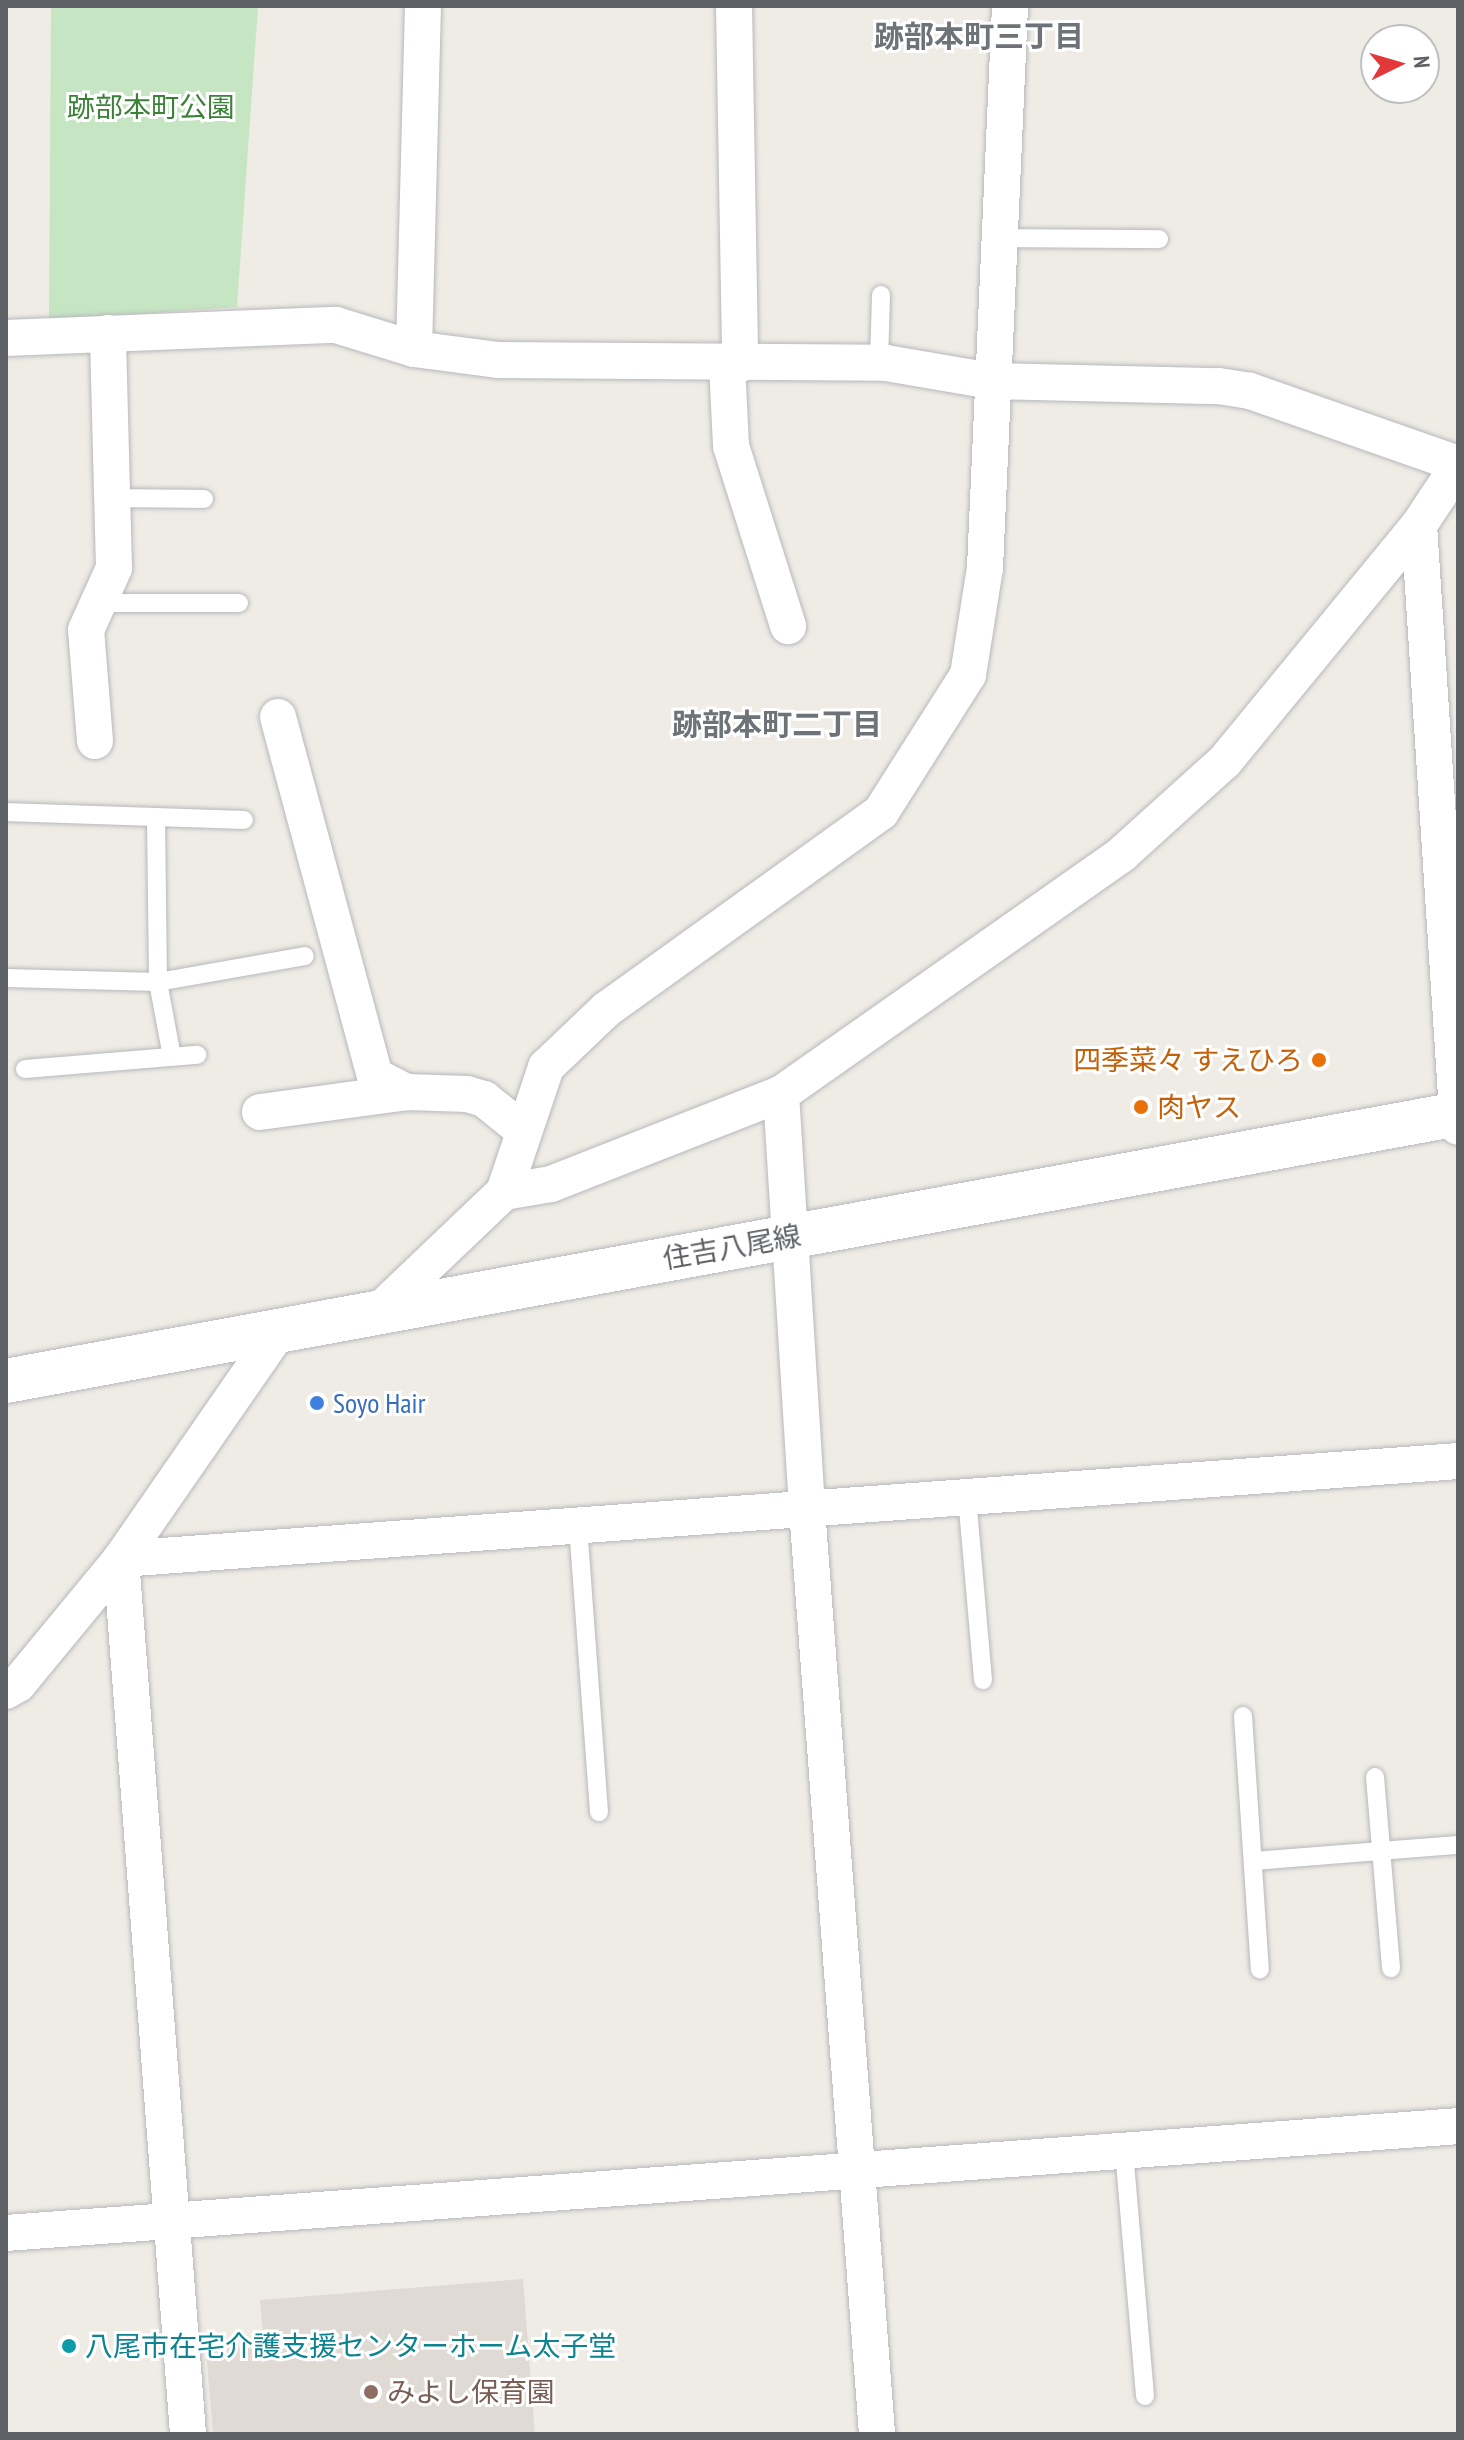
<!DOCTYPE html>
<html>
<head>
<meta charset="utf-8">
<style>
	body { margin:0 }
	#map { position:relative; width:1464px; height:2440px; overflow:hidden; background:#efece5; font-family:"PT Sans Narrow","Noto Sans JP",sans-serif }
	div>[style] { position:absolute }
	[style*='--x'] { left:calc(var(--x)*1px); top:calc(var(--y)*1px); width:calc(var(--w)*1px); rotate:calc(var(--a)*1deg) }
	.education>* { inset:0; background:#dfdbd4 }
	.green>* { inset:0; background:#c6e5c3 }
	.roads { filter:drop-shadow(0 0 2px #b6b8bc) drop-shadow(0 0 2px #b6b8bc) }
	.lane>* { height:18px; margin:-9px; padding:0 9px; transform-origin:9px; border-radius:9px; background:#fff }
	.street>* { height:36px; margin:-18px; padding:0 18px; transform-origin:18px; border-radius:18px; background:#fff }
	.secondary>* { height:44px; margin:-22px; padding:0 22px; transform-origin:22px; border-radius:22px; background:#fff }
	.dots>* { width:22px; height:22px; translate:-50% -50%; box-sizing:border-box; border:4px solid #fff; border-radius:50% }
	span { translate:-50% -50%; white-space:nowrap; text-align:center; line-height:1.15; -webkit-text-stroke:6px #fff; paint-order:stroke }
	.park-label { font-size:28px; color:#3b8138 }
	.food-label { font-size:28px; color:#c56008 }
	.right { translate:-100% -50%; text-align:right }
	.left { translate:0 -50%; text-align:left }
	.street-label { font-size:28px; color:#5d6165 }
	.shop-label { font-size:28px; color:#366cbe }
	.culture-label { font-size:28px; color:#0d838f }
	.education-label { font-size:28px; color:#785e54 }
	.neighbourhood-label { font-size:30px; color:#6e7377; font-weight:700 }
	.frame { position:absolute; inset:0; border:8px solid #5d6165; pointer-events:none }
	.north { position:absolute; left:1360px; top:24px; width:80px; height:80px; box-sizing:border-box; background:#fff; border:2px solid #bec0c1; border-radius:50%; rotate:85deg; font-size:22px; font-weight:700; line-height:32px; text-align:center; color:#5d6165 }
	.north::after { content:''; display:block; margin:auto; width:28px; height:36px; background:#e2383a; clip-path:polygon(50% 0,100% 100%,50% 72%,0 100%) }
</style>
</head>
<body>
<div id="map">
	<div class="education">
		<div style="clip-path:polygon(523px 2279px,535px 2434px,213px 2434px,206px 2350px,264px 2345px,260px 2300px)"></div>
	</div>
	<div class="green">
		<div style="clip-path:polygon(51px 6px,258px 6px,237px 307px,49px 320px)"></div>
	</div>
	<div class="roads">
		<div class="lane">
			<div style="--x:998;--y:238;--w:161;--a:0.4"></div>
			<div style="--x:879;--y:363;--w:68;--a:-88.3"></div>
			<div style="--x:112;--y:498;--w:92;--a:0.6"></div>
			<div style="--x:99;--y:603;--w:140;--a:0"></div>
			<div style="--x:6;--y:812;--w:238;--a:1.9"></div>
			<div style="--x:156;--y:817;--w:165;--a:89.3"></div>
			<div style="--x:158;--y:982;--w:76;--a:79.4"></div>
			<div style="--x:6;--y:978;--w:152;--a:1.5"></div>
			<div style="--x:158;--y:982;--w:149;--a:-10"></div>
			<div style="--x:25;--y:1069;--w:173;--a:-4.7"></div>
			<div style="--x:967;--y:1497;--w:184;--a:85"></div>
			<div style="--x:578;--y:1526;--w:287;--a:85.8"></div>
			<div style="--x:1243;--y:1716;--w:254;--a:86.2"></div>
			<div style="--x:1375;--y:1777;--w:192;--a:85.2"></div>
			<div style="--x:1253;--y:1861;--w:206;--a:-4.5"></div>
			<div style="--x:1124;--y:2151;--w:246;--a:85.1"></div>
		</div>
		<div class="street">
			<div style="--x:734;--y:6;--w:358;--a:89"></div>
			<div style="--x:6;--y:338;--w:330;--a:-2.3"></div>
			<div style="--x:336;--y:325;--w:82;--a:17.1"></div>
			<div style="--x:414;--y:349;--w:84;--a:7.5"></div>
			<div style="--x:497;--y:360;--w:389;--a:0.4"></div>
			<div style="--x:886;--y:363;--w:107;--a:9.7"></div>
			<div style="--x:991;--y:381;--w:228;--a:1.3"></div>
			<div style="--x:1219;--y:386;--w:31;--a:9"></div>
			<div style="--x:1250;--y:391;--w:220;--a:19.3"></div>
			<div style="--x:414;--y:349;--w:343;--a:-88.5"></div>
			<div style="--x:727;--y:364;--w:82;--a:87.2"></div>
			<div style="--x:731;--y:446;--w:189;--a:72.4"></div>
			<div style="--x:1419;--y:525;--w:603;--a:86.29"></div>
			<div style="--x:278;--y:717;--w:372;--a:74.9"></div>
			<div style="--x:375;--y:1076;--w:36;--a:27"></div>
			<div style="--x:95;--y:741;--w:111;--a:-94.6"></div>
			<div style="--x:86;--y:630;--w:68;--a:-65.7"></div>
			<div style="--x:114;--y:568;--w:235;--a:-91.5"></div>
			<div style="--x:781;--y:1094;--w:416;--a:86.4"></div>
			<div style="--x:807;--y:1509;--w:928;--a:85.67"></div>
			<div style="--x:260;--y:1112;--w:148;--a:-7.7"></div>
			<div style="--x:407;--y:1092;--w:60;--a:1.9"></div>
			<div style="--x:467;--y:1094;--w:18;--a:16"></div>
			<div style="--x:484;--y:1099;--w:51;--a:38.7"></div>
			<div style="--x:504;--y:1192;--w:48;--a:-9.7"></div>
			<div style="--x:551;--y:1184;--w:247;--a:-21.4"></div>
			<div style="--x:781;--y:1094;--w:417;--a:-35.1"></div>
			<div style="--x:1122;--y:854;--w:139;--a:-42.1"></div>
			<div style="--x:1225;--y:761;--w:306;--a:-50.6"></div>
			<div style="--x:1419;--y:525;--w:71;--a:-56.5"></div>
			<div style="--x:378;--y:1312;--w:174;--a:-43.6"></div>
			<div style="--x:504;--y:1192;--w:132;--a:-71.4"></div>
			<div style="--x:546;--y:1067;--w:84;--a:-43.6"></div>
			<div style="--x:607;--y:1009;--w:337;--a:-35.7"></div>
			<div style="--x:881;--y:812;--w:162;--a:-57.6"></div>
			<div style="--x:968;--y:675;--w:108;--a:-81"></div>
			<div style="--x:985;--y:568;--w:563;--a:-87.45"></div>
			<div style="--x:121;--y:1559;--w:1341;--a:-4.19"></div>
			<div style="--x:121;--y:1559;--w:878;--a:85.62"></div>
			<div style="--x:6;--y:1691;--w:14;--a:-30"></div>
			<div style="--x:18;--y:1684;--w:162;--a:-50.5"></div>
			<div style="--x:121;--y:1559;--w:272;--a:-55.3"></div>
			<div style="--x:6;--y:2233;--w:1456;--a:-4.21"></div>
		</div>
		<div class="secondary">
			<div style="--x:6;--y:1381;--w:1476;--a:-10.42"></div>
		</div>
	</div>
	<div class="dots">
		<div style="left:1319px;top:1060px;background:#e8710a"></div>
		<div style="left:1141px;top:1107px;background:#e8710a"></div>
		<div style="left:317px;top:1403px;background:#3f7fe0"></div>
		<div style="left:69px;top:2346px;background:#0f9aa8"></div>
		<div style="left:371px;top:2392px;background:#8d6e63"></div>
	</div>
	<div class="park-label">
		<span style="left:151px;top:107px">跡部本町公園</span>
	</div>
	<div class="food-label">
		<span class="right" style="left:1303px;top:1060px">四季菜々 すえひろ</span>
		<span class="left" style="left:1157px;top:1107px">肉ヤス</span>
	</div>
	<div class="street-label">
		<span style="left:732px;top:1247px;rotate:-10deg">住吉八尾線</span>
	</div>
	<div class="shop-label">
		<span class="left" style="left:333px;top:1403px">Soyo Hair</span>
	</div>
	<div class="culture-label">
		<span class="left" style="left:85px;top:2346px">八尾市在宅介護支援センターホーム太子堂</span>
	</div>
	<div class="education-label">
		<span class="left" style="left:387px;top:2392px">みよし保育園</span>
	</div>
	<div class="neighbourhood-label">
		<span style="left:979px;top:36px">跡部本町三丁目</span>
		<span style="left:777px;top:724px">跡部本町二丁目</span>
	</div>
	<div class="frame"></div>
	<div class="north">N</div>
</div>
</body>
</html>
